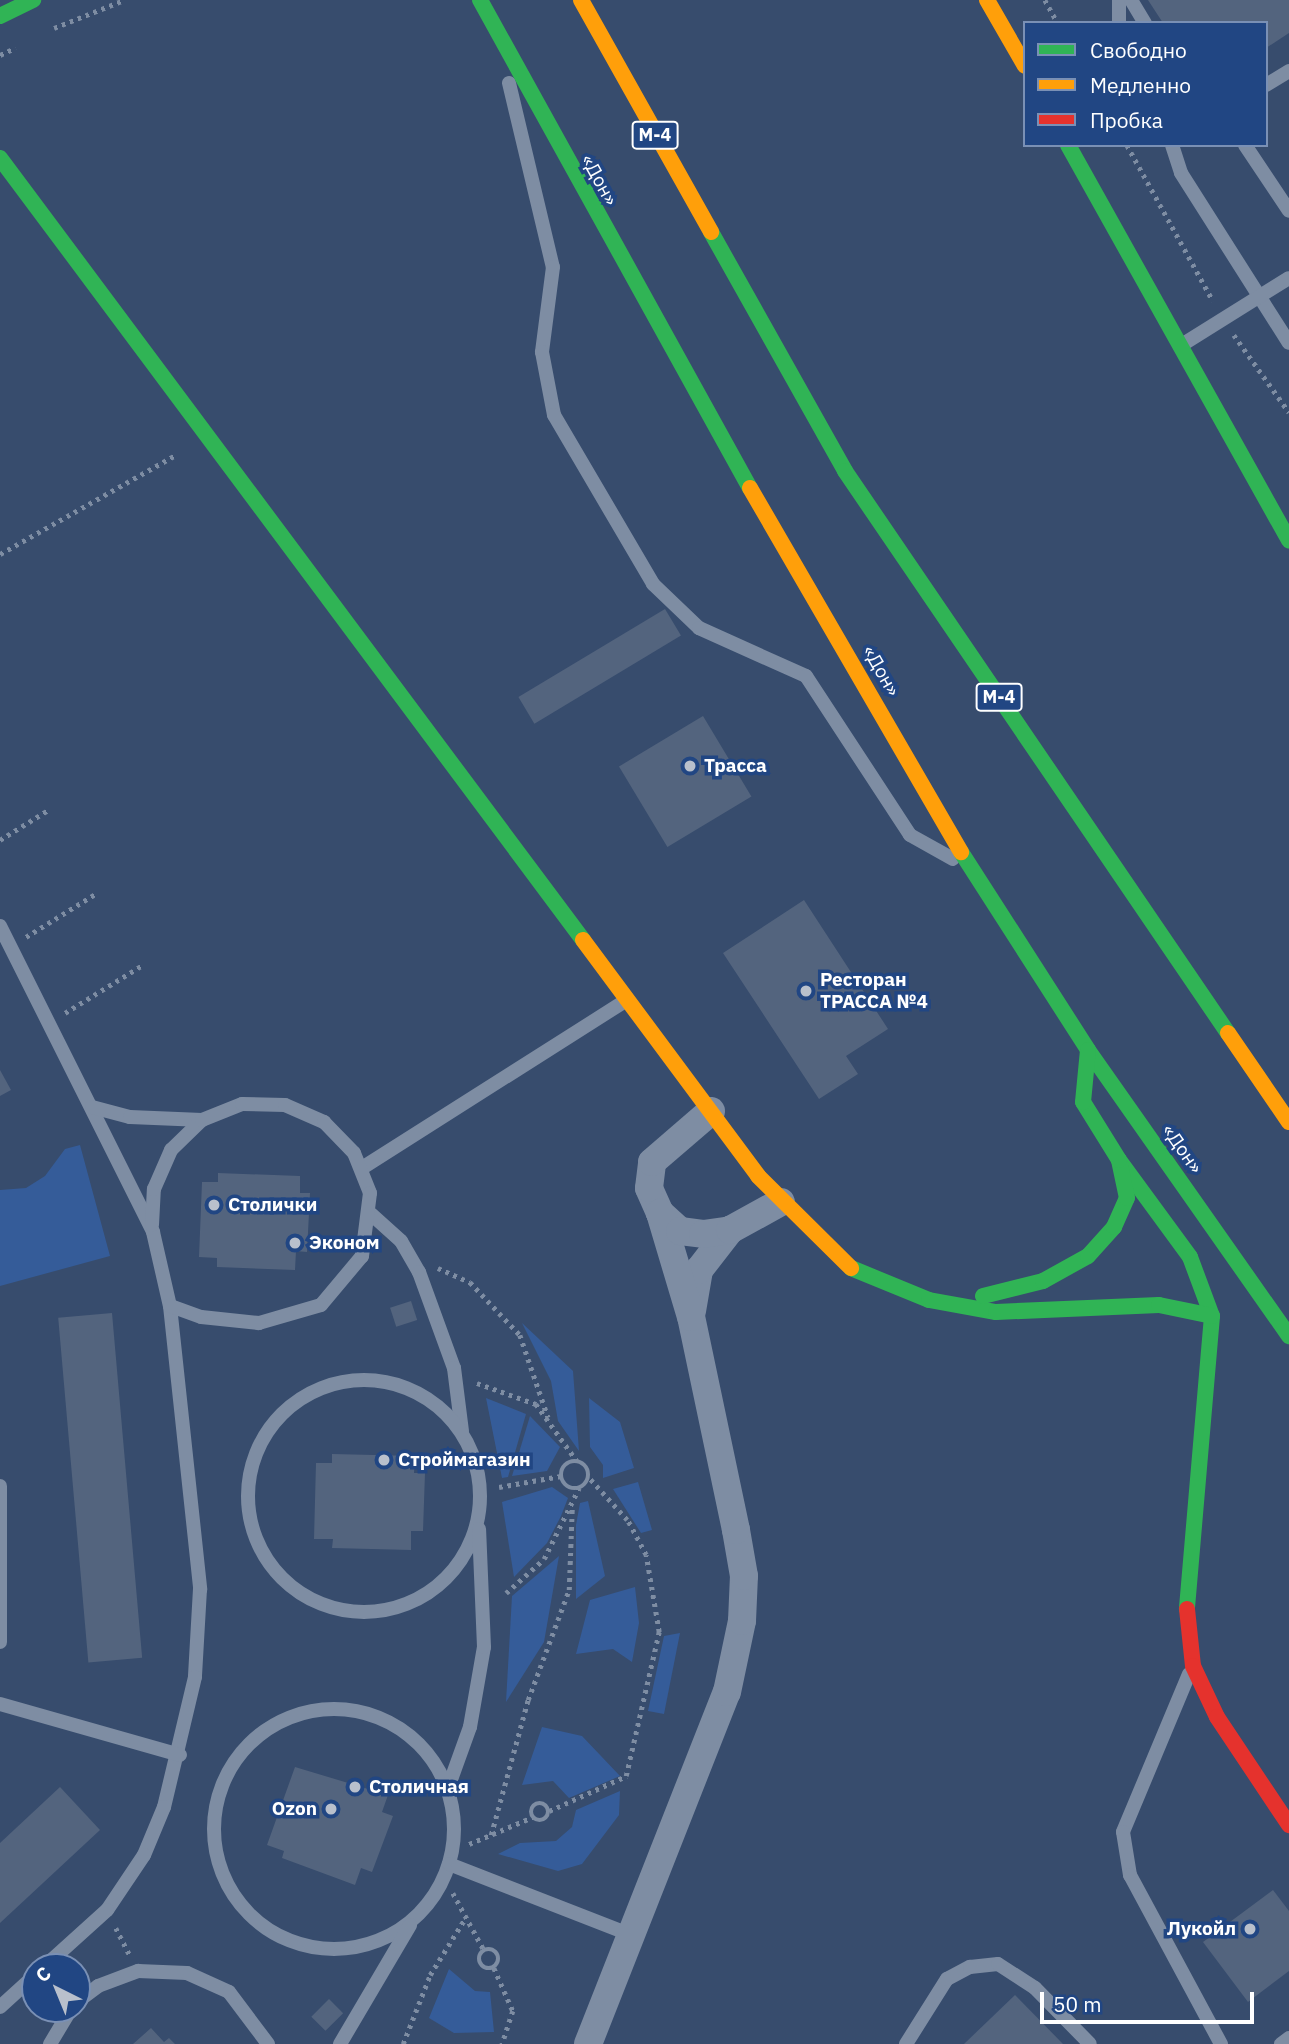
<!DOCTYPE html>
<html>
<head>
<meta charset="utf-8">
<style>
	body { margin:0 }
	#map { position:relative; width:1289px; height:2044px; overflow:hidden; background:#374c6d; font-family:"IBM Plex Sans",sans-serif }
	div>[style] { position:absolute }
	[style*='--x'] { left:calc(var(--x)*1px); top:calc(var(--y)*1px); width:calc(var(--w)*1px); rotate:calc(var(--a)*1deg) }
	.green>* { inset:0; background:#355c99 }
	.building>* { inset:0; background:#53647e; transform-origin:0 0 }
	.path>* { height:4.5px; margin-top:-2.25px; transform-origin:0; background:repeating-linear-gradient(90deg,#7e8da3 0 3.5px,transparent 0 8.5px) }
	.path>.ring { margin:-2.25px; padding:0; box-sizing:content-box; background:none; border:4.5px solid #7e8da3; border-radius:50% }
	.lane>* { height:14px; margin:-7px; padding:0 7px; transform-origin:7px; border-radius:7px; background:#7e8da3 }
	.lane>.ring { margin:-7px; padding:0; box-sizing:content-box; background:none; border:14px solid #7e8da3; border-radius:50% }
	.street>* { height:28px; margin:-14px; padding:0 14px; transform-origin:14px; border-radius:14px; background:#7e8da3 }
	.fast>* { height:16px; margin:-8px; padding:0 8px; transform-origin:8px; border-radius:8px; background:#30b455 }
	.slow>* { height:16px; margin:-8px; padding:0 8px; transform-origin:8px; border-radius:8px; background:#ff9f0a }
	.jam>* { height:16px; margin:-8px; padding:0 8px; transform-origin:8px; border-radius:8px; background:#e5322d }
	.dots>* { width:19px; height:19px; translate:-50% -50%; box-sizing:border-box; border:4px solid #214683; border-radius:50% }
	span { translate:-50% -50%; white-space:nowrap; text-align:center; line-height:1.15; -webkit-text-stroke:7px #214683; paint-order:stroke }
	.shield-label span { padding:2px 5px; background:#214683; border:2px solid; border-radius:5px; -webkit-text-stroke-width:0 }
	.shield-label { font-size:18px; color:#fff; font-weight:700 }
	.street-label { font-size:19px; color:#fff }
	.poi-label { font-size:19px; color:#fff; font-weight:700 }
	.left { translate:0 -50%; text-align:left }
	.right { translate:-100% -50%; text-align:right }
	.legend { position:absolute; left:1023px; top:21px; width:245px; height:126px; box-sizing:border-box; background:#214683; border:2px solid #7a90b5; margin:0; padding:9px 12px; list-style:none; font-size:21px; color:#fff }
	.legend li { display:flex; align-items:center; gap:14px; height:35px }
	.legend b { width:35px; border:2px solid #7a90b5 }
	.north { position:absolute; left:21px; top:1953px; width:70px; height:70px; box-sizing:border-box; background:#214683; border:2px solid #7a90b5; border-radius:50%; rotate:317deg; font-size:19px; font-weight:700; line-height:28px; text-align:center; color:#fff }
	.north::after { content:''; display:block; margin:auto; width:24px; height:32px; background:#b9c0cc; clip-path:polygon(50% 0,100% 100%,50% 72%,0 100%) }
	.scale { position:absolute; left:1040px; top:1992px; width:214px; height:32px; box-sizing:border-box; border:4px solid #fff; border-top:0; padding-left:9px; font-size:21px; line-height:24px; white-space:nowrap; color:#fff; -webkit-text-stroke:5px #214683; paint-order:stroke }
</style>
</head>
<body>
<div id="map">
	<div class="green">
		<div style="clip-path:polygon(80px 1145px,110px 1256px,0 1286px,0 1190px,26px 1188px,45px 1176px,65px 1149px)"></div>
		<div style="clip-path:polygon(522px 1323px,573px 1371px,579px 1451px,558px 1421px,551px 1381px)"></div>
		<div style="clip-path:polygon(486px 1398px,526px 1414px,508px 1477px,502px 1478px)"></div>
		<div style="clip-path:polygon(589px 1398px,620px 1422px,634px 1468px,603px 1478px,603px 1465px,590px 1447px)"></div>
		<div style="clip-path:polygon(530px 1416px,560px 1447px,547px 1471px,512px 1476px)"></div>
		<div style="clip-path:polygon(638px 1482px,652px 1530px,641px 1533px,613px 1489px)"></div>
		<div style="clip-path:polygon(552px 1487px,568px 1498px,561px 1516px,547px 1543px,514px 1577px,502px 1502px)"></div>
		<div style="clip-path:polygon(588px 1501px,605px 1576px,576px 1599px,576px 1525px,580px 1503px)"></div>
		<div style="clip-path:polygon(559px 1556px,544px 1642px,506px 1702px,512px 1596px)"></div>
		<div style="clip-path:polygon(635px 1587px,639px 1623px,632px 1662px,613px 1649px,576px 1654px,590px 1600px)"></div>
		<div style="clip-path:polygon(680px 1633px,664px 1714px,648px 1711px,664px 1636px)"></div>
		<div style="clip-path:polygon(542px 1727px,582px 1736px,620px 1776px,569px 1798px,553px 1781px,522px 1785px)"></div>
		<div style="clip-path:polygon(620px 1791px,619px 1815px,582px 1864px,558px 1871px,498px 1854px,520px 1843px,556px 1841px,572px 1827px,576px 1810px)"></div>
		<div style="clip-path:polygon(449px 1969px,475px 1991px,490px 1992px,494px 2032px,454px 2033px,429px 2018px)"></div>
	</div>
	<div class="building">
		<div style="clip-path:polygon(1148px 0,1289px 0,1289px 33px,1266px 48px,1266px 23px,1163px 23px)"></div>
		<div style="left:665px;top:609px;width:31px;height:171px;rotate:59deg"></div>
		<div style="left:703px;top:716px;width:94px;height:98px;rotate:59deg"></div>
		<div style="clip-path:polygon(804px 900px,888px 1029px,846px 1056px,858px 1074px,819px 1099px,723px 953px)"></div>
		<div style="clip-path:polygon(0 1070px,11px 1090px,0 1096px)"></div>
		<div style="clip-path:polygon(218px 1173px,300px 1176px,300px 1193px,310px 1193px,307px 1252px,296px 1251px,295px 1270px,217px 1267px,217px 1258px,199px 1257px,202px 1182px,218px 1182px)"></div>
		<div style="left:411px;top:1301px;width:20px;height:22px;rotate:72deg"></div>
		<div style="left:112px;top:1313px;width:346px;height:54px;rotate:85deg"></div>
		<div style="clip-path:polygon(332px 1454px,415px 1456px,414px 1473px,425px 1473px,423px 1531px,411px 1531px,411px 1550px,332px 1548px,333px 1539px,314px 1539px,316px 1463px,332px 1463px)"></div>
		<div style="clip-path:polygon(295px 1767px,388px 1795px,382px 1812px,393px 1816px,372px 1872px,361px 1868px,355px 1885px,282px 1858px,284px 1851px,267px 1845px)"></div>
		<div style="clip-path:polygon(60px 1787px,100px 1830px,0 1923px,0 1843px)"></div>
		<div style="clip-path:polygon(1273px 1890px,1289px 1911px,1289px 1971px,1248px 2002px,1203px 1942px)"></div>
		<div style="clip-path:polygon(1015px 1995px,1063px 2044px,964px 2044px)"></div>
		<div style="left:329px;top:1999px;width:20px;height:25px;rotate:45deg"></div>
		<div style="clip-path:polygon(151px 2028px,164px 2042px,169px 2038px,175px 2044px,133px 2044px)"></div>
	</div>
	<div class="path">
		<div style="--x:1045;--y:0;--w:26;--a:61"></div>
		<div style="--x:54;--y:28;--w:75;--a:-21.8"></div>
		<div style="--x:0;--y:55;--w:17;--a:-25"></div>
		<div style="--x:1127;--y:145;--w:178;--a:61.1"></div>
		<div style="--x:1234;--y:335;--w:95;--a:54.5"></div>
		<div style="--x:0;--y:554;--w:200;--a:-29.4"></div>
		<div style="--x:0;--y:840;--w:57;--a:-32"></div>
		<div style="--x:26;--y:937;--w:84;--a:-31.8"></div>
		<div style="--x:65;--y:1013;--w:89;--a:-31.7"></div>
		<div style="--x:438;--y:1268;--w:35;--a:24"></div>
		<div style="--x:470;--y:1282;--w:73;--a:46.7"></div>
		<div style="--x:520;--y:1335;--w:87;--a:71.1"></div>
		<div style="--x:477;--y:1383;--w:63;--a:19.6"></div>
		<div style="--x:536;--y:1404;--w:70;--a:54.3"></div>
		<div class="ring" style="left:561px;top:1461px;width:23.5px;height:23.5px"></div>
		<div style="--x:499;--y:1487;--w:63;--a:-10.1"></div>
		<div style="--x:506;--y:1593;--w:51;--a:-41.8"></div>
		<div style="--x:544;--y:1559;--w:79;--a:-63.8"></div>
		<div class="ring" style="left:531px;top:1803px;width:13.5px;height:13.5px"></div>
		<div style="--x:549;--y:1811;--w:85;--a:-24.4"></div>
		<div style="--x:626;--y:1776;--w:148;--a:-77.1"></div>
		<div style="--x:659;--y:1632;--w:78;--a:-99.6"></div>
		<div style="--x:646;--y:1555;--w:40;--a:-118"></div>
		<div style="--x:627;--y:1520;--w:58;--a:-132.2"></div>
		<div style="--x:491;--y:1835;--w:140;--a:-74.7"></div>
		<div style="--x:528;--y:1700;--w:117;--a:-69.6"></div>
		<div style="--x:569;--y:1590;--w:81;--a:-87.9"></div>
		<div style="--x:469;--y:1844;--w:69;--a:-22.9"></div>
		<div style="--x:453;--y:1893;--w:65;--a:61.5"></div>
		<div style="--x:116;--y:1928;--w:30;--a:63"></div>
		<div class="ring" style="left:479px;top:1949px;width:15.5px;height:15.5px"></div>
		<div style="--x:494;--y:1968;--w:47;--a:66.2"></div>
		<div style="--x:513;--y:2011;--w:35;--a:108"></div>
		<div style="--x:403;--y:2044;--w:74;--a:-68.6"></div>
		<div style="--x:430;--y:1975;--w:68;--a:-58.2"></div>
	</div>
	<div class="lane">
		<div style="--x:1119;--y:0;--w:23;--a:90"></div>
		<div style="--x:1131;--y:0;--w:27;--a:59"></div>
		<div style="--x:509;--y:83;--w:189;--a:76.6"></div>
		<div style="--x:553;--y:267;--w:86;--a:97.4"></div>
		<div style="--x:542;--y:352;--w:64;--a:79.2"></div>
		<div style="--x:554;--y:415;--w:196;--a:59.6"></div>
		<div style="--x:653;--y:584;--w:64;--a:43.7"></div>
		<div style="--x:699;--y:628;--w:117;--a:24.2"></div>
		<div style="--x:806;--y:676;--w:190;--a:56.8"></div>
		<div style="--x:910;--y:835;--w:49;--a:29.2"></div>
		<div style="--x:1266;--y:85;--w:27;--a:-31"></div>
		<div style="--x:1172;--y:145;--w:29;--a:72"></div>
		<div style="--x:1181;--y:173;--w:201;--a:57.6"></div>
		<div style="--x:1245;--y:145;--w:79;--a:56.3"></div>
		<div style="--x:1180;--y:346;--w:128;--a:-32"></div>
		<div style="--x:0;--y:926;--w:342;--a:63.4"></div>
		<div style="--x:153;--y:1232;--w:76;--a:77.1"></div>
		<div style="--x:170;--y:1306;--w:285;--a:83.9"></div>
		<div style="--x:200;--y:1589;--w:88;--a:93.3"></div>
		<div style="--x:195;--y:1677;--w:134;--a:103.4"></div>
		<div style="--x:164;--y:1807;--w:52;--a:112.6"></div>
		<div style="--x:144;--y:1855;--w:66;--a:123.9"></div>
		<div style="--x:107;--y:1910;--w:85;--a:137.9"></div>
		<div style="--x:92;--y:1107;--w:39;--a:15"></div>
		<div style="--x:130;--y:1117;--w:72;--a:2.4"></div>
		<div style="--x:362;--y:1168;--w:314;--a:-32.4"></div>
		<div style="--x:371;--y:1214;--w:40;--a:42"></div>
		<div style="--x:401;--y:1241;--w:36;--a:60"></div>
		<div style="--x:419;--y:1272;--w:102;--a:70"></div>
		<div style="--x:454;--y:1368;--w:64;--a:82.8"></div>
		<div style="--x:152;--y:1225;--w:36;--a:-87"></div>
		<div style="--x:154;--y:1189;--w:43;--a:-66.4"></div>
		<div style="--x:171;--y:1150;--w:43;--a:-44.1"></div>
		<div style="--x:202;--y:1120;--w:43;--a:-21.8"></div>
		<div style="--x:242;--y:1104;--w:43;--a:1.3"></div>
		<div style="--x:285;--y:1105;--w:43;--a:23.6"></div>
		<div style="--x:324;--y:1122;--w:43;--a:45.9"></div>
		<div style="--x:354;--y:1153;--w:43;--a:68.2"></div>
		<div style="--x:370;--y:1193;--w:64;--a:97.2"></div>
		<div style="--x:362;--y:1256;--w:64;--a:129.9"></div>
		<div style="--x:321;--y:1305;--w:65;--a:163.8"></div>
		<div style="--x:259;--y:1323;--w:58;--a:-174.1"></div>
		<div style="--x:201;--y:1317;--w:33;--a:-160"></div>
		<div class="ring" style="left:248px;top:1380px;width:218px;height:218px"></div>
		<div style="--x:0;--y:1486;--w:156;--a:90"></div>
		<div style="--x:1189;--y:1674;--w:171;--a:112.7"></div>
		<div style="--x:1123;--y:1832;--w:44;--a:80.8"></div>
		<div style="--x:1130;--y:1875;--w:192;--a:61.7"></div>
		<div style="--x:0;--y:1704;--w:187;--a:15.8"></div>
		<div class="ring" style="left:214px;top:1709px;width:226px;height:226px"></div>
		<div style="--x:448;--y:1788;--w:65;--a:-70.2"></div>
		<div style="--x:470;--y:1727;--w:81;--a:-80.1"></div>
		<div style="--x:484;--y:1647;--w:118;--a:-92.4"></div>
		<div style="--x:449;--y:1864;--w:195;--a:21.3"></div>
		<div style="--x:77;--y:2002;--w:26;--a:-37"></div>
		<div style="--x:98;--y:1986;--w:43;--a:-20.6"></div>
		<div style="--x:138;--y:1971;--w:49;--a:2.3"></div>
		<div style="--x:187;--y:1973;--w:46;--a:24.3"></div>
		<div style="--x:229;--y:1992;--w:65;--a:53.1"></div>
		<div style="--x:0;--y:2007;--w:47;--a:-42.4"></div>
		<div style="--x:50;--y:2044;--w:41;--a:-59"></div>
		<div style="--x:340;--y:2044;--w:138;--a:-59.5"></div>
		<div style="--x:906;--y:2044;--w:77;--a:-57.8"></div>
		<div style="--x:947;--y:1979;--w:26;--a:-28"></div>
		<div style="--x:970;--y:1967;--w:28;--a:-6"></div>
		<div style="--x:998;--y:1964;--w:44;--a:33"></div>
		<div style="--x:1035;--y:1988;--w:78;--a:45.5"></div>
		<div style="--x:1281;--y:2044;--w:10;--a:-37"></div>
	</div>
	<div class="street">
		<div style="--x:660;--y:1213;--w:27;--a:-114"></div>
		<div style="--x:649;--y:1188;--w:26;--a:-83"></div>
		<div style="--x:652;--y:1162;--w:78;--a:-40.8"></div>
		<div style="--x:692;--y:1311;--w:42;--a:-80.3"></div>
		<div style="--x:699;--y:1270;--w:51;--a:-52.2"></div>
		<div style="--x:588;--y:2044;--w:378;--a:-68.5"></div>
		<div style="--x:727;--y:1692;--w:73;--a:-78.1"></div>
		<div style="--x:742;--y:1621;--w:45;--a:-87.5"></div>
		<div style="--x:744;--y:1576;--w:47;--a:-99.9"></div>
		<div style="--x:736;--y:1530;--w:218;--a:-101.9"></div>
		<div style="--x:691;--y:1317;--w:109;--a:-106.6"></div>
		<div style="--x:660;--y:1213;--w:27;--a:42"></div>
		<div style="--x:680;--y:1231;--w:23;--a:7"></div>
		<div style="--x:703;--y:1234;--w:27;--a:-8"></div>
		<div style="--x:730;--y:1230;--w:58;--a:-28.8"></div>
	</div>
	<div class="fast">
		<div style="--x:480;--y:0;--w:558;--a:61.05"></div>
		<div style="--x:0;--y:16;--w:37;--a:-26"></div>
		<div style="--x:1068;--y:145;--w:453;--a:60.8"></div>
		<div style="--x:0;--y:158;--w:975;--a:53.29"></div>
		<div style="--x:711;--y:232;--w:274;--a:60.7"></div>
		<div style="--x:845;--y:471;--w:680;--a:55.73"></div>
		<div style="--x:961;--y:852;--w:235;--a:57.3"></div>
		<div style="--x:1088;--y:1050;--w:350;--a:54.9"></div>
		<div style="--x:1119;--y:1160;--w:120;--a:53.8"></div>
		<div style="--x:1190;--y:1257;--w:63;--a:69.6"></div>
		<div style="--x:1212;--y:1316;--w:294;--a:94.9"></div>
		<div style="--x:851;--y:1268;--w:84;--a:22.3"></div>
		<div style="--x:929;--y:1300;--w:68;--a:10.2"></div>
		<div style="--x:996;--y:1312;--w:163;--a:-2.5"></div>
		<div style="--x:1159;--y:1305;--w:54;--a:11.7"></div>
		<div style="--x:983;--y:1296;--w:62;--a:-14"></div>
		<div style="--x:1043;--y:1281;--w:51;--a:-29.1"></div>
		<div style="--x:1088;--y:1256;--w:39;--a:-48"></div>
		<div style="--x:1114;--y:1227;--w:32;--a:-66"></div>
		<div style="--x:1127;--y:1198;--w:39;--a:-102"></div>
		<div style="--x:1119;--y:1160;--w:68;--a:-121.8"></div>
		<div style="--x:1083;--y:1102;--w:52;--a:-84.5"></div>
	</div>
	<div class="slow">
		<div style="--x:581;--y:0;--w:266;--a:60.7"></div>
		<div style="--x:987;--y:0;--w:76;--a:60.1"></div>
		<div style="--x:750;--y:488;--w:421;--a:59.9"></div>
		<div style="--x:583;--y:940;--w:294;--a:53.4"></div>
		<div style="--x:758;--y:1176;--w:131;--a:44.7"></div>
		<div style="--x:1228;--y:1033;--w:108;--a:55.6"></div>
	</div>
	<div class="jam">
		<div style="--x:1187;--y:1609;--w:57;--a:84"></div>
		<div style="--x:1193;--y:1666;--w:56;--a:64.8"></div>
		<div style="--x:1217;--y:1717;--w:130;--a:56.3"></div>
	</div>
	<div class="dots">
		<div style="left:690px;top:766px;background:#b9c0cc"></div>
		<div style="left:806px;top:991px;background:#b9c0cc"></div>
		<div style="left:214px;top:1205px;background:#b9c0cc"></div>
		<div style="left:295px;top:1243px;background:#b9c0cc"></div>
		<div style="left:384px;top:1460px;background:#b9c0cc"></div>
		<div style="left:355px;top:1787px;background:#b9c0cc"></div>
		<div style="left:331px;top:1809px;background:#b9c0cc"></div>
		<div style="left:1250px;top:1929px;background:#b9c0cc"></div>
	</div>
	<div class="shield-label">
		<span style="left:655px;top:135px">М-4</span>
		<span style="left:999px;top:697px">М-4</span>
	</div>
	<div class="street-label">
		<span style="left:599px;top:180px;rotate:61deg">«Дон»</span>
		<span style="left:881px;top:671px;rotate:60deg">«Дон»</span>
		<span style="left:1182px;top:1149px;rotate:55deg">«Дон»</span>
	</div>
	<div class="poi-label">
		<span class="left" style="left:704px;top:766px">Трасса</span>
		<span class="left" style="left:820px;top:991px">Ресторан<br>ТРАССА №4</span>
		<span class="left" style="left:228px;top:1205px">Столички</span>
		<span class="left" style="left:309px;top:1243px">Эконом</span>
		<span class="left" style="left:398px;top:1460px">Строймагазин</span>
		<span class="left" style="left:369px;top:1787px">Столичная</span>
		<span class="right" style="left:317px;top:1809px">Ozon</span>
		<span class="right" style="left:1236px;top:1929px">Лукойл</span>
	</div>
	<ul class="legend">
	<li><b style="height:9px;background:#30b455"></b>Свободно</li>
	<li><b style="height:9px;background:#ff9f0a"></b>Медленно</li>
	<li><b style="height:9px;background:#e5322d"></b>Пробка</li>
	</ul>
	<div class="north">С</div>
	<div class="scale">50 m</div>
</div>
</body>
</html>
